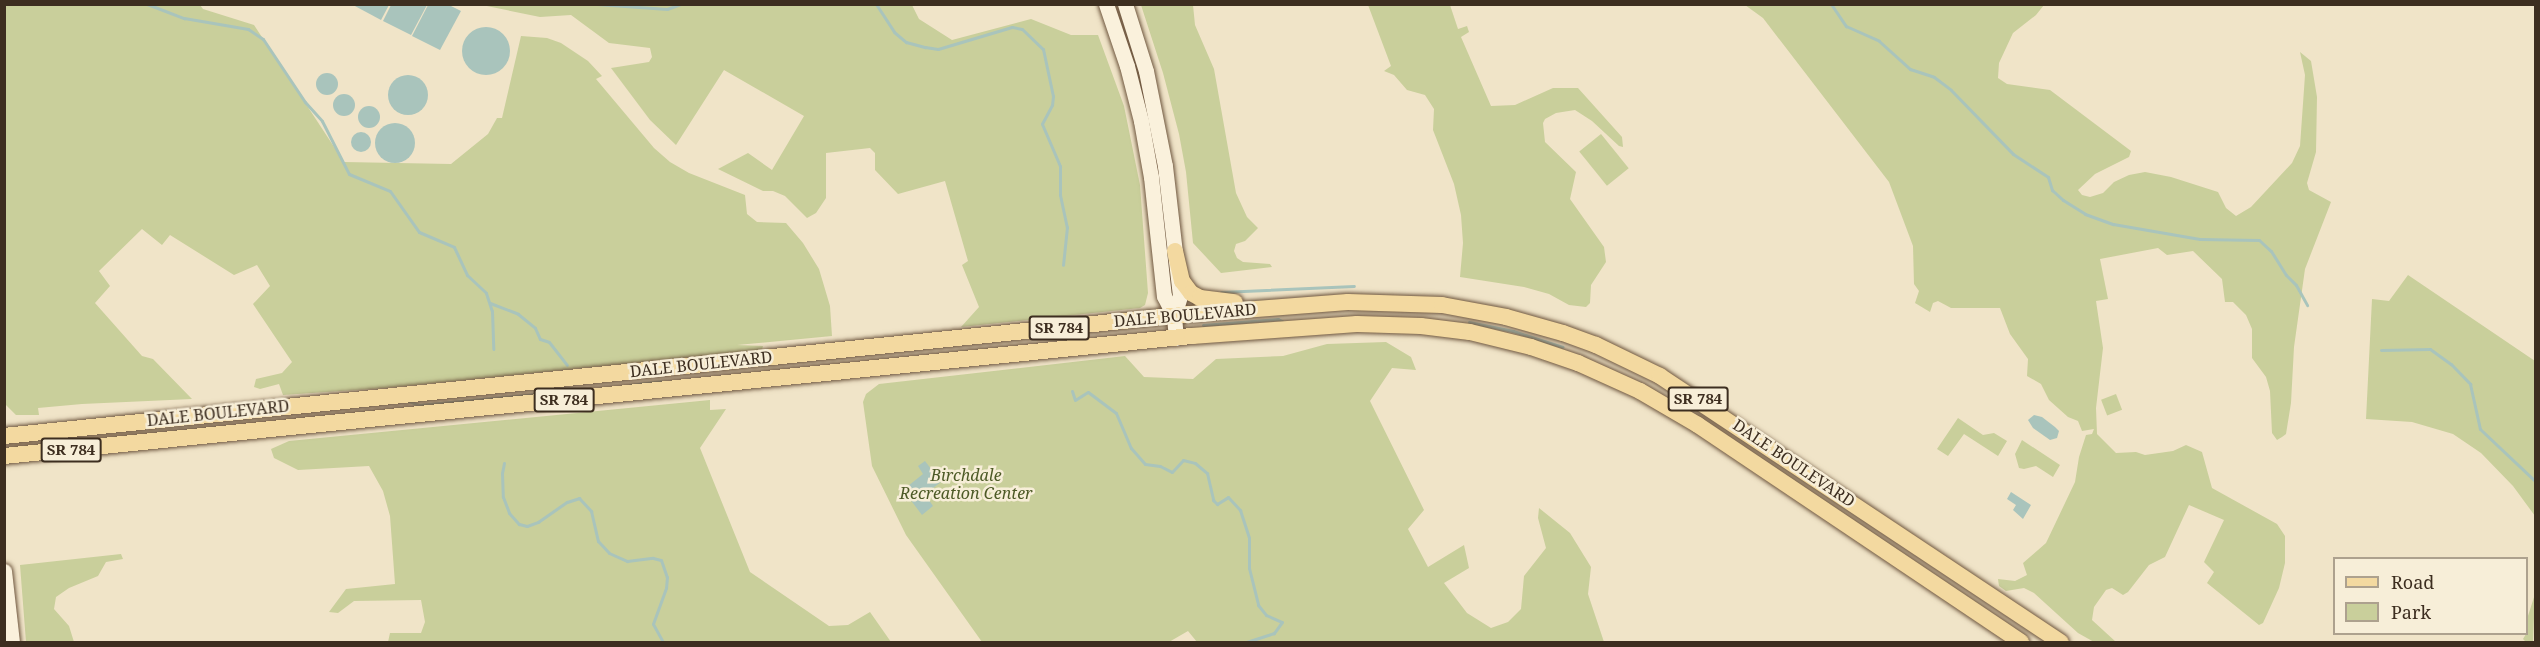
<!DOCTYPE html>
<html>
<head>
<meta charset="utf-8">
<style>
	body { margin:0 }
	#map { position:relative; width:2540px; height:647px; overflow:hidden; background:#f0e4c8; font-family:"Noto Serif",serif }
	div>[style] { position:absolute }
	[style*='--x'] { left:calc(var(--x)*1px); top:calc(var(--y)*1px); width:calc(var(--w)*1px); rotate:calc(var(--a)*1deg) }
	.green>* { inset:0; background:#c9cf9b; transform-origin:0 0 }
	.water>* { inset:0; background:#a9c4bc }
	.round { border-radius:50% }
	.stream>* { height:3px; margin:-1.5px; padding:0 1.5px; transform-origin:1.5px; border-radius:1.5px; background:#a9c4bc }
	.roads { filter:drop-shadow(0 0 2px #6f573f) drop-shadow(0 0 2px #6f573f) }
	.secondary>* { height:15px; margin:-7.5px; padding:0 7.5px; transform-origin:7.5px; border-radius:7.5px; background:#faf1dc }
	.primary>* { height:16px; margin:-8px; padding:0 8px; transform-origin:8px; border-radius:8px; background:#f3d9a0 }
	span { translate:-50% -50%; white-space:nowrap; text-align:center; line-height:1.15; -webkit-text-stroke:5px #f7eed8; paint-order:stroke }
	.shield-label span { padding:2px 4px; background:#f7eed8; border:2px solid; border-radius:4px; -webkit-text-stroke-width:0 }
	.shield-label { font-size:15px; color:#3d2e20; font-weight:700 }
	.street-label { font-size:16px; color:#3d2e20 }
	.park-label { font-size:16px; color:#4d5a26; font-style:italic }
	.frame { position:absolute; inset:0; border:6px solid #3d2e20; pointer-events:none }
	.legend { position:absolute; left:2333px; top:557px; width:195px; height:78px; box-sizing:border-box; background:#f7eed8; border:2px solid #ada18e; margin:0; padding:8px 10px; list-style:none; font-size:18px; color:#3d2e20 }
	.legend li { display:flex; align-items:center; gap:12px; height:30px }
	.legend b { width:30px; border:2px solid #ada18e }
</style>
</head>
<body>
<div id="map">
	<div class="green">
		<div style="clip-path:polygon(4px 5px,200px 5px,203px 9px,254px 25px,344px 162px,451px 164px,488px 134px,497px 118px,502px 118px,521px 36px,547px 38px,561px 43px,588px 61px,602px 76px,596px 79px,654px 148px,670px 162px,689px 173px,745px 195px,747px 214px,757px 222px,786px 223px,803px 243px,819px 269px,830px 306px,832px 336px,737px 345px,763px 346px,762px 350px,385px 388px,283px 395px,279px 384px,260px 389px,254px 387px,256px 379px,282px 373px,292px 362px,253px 304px,270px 286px,257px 265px,234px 275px,170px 235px,162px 245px,142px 229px,99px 271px,110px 286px,95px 303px,142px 356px,153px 359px,192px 399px,82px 404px,38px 408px,39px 415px,16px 415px,4px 403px)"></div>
		<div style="clip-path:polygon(912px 5px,919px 19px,952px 40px,1031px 19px,1071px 35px,1098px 35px,1124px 106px,1140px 185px,1148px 293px,1145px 305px,1140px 308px,961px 327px,979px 307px,962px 265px,968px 261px,945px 181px,898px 194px,875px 170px,875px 153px,870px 148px,826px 153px,826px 198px,816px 213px,807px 218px,785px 196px,773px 191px,763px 191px,718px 169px,748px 153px,772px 170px,804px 116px,724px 70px,676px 145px,650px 120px,611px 68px,649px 62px,652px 57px,650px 48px,609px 43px,571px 15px,540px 17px,482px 5px)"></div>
		<div style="clip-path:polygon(1141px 5px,1193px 5px,1195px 25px,1214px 69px,1236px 193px,1247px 217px,1258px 228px,1245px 241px,1236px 244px,1234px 251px,1237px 258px,1243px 262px,1270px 264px,1272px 267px,1221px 273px,1193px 243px,1186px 172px,1179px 134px,1163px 73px)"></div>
		<div style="clip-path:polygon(1368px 5px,1450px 5px,1458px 29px,1467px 26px,1469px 32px,1461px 37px,1491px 106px,1515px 105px,1553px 88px,1578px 88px,1622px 137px,1623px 147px,1619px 146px,1592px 121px,1575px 110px,1556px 113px,1545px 119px,1543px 123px,1545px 142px,1576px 172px,1570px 199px,1604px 247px,1606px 262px,1591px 285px,1590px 303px,1586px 307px,1569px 305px,1549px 294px,1524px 287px,1460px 277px,1463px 243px,1461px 215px,1454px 184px,1433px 130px,1434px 109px,1425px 95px,1407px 90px,1394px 75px,1384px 71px,1391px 66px)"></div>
		<div style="clip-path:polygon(1745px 5px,2044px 5px,2036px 15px,2013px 33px,1999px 63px,1998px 78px,2007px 84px,2050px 90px,2131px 151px,2129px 157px,2095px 174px,2078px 190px,2082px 195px,2090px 197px,2103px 193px,2114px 182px,2129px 175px,2145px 172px,2171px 177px,2218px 192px,2226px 208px,2236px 216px,2251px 207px,2292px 163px,2300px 146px,2305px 75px,2300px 52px,2311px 61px,2317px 97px,2316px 152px,2307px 183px,2309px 190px,2331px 202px,2305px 269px,2294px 347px,2291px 403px,2286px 434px,2282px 437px,2277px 440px,2272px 433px,2270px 391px,2266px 377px,2252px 358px,2252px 329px,2246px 315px,2233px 302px,2225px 302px,2222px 279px,2193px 251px,2167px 255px,2158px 248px,2100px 259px,2108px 299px,2096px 301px,2103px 348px,2096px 408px,2097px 434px,2116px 453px,2136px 452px,2145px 455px,2173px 451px,2186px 445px,2202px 452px,2212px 488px,2277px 524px,2285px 536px,2285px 563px,2279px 588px,2263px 623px,2259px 625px,2207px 583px,2214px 572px,2204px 562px,2224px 520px,2189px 505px,2165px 557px,2149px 565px,2128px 592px,2123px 595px,2112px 588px,2106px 590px,2094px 607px,2092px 620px,2116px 642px,2094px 642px,2078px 633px,2034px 593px,2024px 588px,2006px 591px,1999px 586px,1998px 579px,2015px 581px,2027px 575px,2023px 563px,2046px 543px,2075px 482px,2079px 457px,2086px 435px,2092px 434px,2094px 429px,2082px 431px,2078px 421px,2068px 417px,2049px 400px,2041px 384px,2027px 376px,2028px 359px,2010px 334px,2000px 308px,1951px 308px,1938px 301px,1933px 303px,1930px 312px,1915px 303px,1919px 291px,1914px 284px,1913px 246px,1889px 182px,1763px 18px)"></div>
		<div style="left:1601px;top:134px;width:44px;height:28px;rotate:51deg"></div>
		<div style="clip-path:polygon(2408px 275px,2535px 361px,2535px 516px,2513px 486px,2481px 453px,2453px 434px,2412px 422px,2366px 419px,2372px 299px,2389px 301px)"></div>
		<div style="clip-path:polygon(1386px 342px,1411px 357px,1416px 370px,1392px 368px,1370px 401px,1424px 510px,1408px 529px,1428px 567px,1464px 545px,1469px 568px,1444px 583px,1467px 613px,1491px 628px,1508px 622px,1521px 609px,1524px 576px,1546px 548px,1538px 518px,1539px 508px,1570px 533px,1591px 567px,1588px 594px,1604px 642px,1197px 642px,1188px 631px,1169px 642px,982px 642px,906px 535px,872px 466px,863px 402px,866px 394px,879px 384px,1125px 356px,1144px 377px,1193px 379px,1216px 359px,1283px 356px,1327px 344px)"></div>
		<div style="left:2116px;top:394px;width:17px;height:16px;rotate:69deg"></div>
		<div style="clip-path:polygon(710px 400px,710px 410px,726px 409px,700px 448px,750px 572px,829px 626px,848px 625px,870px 612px,891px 642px,388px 642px,390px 633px,421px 633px,425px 622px,421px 600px,354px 601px,338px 613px,329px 612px,346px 589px,395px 584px,390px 516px,383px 491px,369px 466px,298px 470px,274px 458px,271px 449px,289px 441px)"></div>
		<div style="clip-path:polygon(1958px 418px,1983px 435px,1994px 433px,2007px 441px,1998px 456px,1964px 434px,1948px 456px,1937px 449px)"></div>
		<div style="clip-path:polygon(2022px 440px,2060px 465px,2053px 477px,2036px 466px,2024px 469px,2019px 468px,2015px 454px)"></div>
		<div style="clip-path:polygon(121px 554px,123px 559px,106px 562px,98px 576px,69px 588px,56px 597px,54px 609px,69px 626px,74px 642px,26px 642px,20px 565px)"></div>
		<div style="clip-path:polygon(2535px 594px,2533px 642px,2526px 642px,2523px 639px,2526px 634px,2527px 619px)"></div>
	</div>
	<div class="water">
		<div style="clip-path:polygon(353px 5px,353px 4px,389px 5px,381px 20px)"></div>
		<div style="clip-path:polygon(391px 5px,427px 5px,411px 35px,383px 21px)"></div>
		<div style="clip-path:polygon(428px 5px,449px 5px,461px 11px,440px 50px,412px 36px)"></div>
		<div class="round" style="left:462px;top:27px;width:48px;height:48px"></div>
		<div class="round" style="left:316px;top:73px;width:22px;height:22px"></div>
		<div class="round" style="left:388px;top:75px;width:40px;height:40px"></div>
		<div class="round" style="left:333px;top:94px;width:22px;height:22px"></div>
		<div class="round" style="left:358px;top:106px;width:22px;height:22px"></div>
		<div class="round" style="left:375px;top:123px;width:40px;height:40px"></div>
		<div class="round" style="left:351px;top:132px;width:20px;height:20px"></div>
		<div style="clip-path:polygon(2034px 415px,2042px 417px,2055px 427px,2059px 431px,2057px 438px,2050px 440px,2033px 428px,2028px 420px)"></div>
		<div style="clip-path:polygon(925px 461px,941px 482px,925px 494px,933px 506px,922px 515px,903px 490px,923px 474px,918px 466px)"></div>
		<div style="clip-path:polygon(2011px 492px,2031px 505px,2023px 519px,2013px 510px,2016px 505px,2007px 499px)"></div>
	</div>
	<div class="stream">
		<div style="--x:147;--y:4;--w:40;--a:21"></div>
		<div style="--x:184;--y:18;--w:65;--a:9.8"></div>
		<div style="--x:248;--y:29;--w:18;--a:34"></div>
		<div style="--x:263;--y:39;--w:76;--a:56.3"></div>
		<div style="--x:305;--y:102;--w:25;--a:48"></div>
		<div style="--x:322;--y:121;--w:59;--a:63"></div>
		<div style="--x:349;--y:174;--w:44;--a:22.5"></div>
		<div style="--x:390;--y:191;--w:50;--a:54.7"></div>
		<div style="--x:419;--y:232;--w:38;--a:23"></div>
		<div style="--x:454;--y:247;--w:31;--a:65"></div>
		<div style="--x:467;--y:275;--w:26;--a:43"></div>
		<div style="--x:486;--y:293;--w:19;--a:72"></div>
		<div style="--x:492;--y:311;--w:38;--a:88"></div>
		<div style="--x:597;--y:4;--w:70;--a:4.1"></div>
		<div style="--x:667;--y:9;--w:15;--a:-20"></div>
		<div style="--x:876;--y:4;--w:33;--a:57"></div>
		<div style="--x:894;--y:32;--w:16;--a:40"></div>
		<div style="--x:906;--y:42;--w:20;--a:15"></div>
		<div style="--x:925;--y:47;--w:13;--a:9"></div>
		<div style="--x:938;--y:49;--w:77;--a:-16.6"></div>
		<div style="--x:1012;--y:27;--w:10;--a:11"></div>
		<div style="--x:1022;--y:29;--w:29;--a:44"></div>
		<div style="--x:1043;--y:49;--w:48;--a:78"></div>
		<div style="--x:1053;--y:96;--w:9;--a:96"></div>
		<div style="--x:1052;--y:105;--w:21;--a:118"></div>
		<div style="--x:1042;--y:124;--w:46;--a:66.8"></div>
		<div style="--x:1060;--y:166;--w:29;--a:90"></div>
		<div style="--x:1060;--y:195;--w:33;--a:78"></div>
		<div style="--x:1067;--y:227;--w:38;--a:96"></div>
		<div style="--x:1831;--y:4;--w:27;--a:56"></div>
		<div style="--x:1846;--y:26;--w:36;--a:24"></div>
		<div style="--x:1879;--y:41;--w:42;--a:42.1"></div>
		<div style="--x:1910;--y:69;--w:25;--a:18"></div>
		<div style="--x:1934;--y:77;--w:21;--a:37"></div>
		<div style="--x:1951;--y:90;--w:89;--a:45.9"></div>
		<div style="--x:2013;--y:154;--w:42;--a:33.3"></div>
		<div style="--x:2048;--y:177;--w:14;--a:73"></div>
		<div style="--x:2052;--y:190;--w:15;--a:42"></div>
		<div style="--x:2063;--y:200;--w:26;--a:32"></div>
		<div style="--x:2085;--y:214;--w:30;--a:20"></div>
		<div style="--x:2113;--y:224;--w:88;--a:9.8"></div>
		<div style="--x:2200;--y:239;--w:59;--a:1"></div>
		<div style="--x:2259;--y:240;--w:16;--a:43"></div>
		<div style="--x:2271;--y:251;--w:28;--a:58"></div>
		<div style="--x:2286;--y:275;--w:14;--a:45"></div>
		<div style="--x:2296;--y:285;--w:23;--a:61"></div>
		<div style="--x:1221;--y:292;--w:133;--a:-2.6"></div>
		<div style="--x:490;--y:303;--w:30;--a:21"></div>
		<div style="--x:518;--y:314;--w:22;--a:39"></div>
		<div style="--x:535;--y:328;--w:12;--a:66"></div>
		<div style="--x:540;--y:339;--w:9;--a:18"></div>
		<div style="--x:549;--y:342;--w:29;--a:52"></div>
		<div style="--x:1469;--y:322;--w:45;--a:11.6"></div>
		<div style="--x:1513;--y:331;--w:52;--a:17.7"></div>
		<div style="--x:1203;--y:325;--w:75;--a:-4.6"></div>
		<div style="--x:1278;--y:319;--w:9;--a:27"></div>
		<div style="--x:2381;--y:350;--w:49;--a:-1.2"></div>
		<div style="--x:2430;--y:349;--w:26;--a:36"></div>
		<div style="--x:2451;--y:364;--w:28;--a:46"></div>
		<div style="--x:2470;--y:384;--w:46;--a:77.5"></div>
		<div style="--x:2480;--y:429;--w:77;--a:43.4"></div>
		<div style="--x:630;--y:385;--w:31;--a:-7"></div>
		<div style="--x:1072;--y:391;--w:9;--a:72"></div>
		<div style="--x:1075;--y:400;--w:15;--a:-32"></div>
		<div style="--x:1088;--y:392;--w:35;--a:37"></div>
		<div style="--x:1116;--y:413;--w:38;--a:67"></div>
		<div style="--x:1131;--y:448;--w:21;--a:49"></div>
		<div style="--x:1145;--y:464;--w:15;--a:8"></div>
		<div style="--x:1160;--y:466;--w:13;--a:27"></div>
		<div style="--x:1172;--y:472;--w:16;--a:-47"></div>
		<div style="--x:1183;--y:460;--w:12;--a:14"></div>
		<div style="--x:1195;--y:463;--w:16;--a:40"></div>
		<div style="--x:1207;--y:473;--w:28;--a:77"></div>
		<div style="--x:1213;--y:500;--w:6;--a:45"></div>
		<div style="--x:1217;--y:504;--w:13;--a:-32"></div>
		<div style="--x:1228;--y:497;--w:18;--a:47"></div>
		<div style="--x:1240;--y:510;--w:29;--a:72"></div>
		<div style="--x:1249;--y:538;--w:30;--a:90"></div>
		<div style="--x:1249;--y:568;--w:38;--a:76"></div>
		<div style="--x:1258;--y:605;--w:13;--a:51"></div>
		<div style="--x:1266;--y:615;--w:17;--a:24"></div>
		<div style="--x:1282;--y:622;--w:14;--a:126"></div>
		<div style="--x:1274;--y:633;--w:29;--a:162"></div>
		<div style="--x:409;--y:401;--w:11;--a:22"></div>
		<div style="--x:419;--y:405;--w:172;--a:-5.3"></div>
		<div style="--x:504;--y:463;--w:10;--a:101"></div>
		<div style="--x:502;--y:473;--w:24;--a:88"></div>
		<div style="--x:503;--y:497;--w:17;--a:69"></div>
		<div style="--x:509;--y:513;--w:15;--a:48"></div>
		<div style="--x:519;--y:524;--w:8;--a:14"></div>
		<div style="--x:527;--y:526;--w:12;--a:-20"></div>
		<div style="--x:538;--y:522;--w:35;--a:-35"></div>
		<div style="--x:567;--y:502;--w:13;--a:-18"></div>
		<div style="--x:579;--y:498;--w:18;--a:47"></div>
		<div style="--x:591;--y:511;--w:31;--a:77"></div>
		<div style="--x:598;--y:541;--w:16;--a:47"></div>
		<div style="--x:609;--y:553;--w:20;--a:24"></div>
		<div style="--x:627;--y:561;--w:26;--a:-7"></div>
		<div style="--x:653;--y:558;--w:8;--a:14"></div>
		<div style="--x:661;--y:560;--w:18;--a:71"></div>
		<div style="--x:667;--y:577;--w:11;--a:95"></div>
		<div style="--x:666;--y:588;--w:38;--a:110"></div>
		<div style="--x:653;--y:624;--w:21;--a:61"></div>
	</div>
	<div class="roads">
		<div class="secondary">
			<div style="--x:1106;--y:4;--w:65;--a:71.3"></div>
			<div style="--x:1127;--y:66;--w:57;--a:75.7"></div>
			<div style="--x:1141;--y:121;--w:57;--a:79.9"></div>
			<div style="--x:1151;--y:177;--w:120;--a:83.8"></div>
			<div style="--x:1164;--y:296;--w:22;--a:63"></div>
			<div style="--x:1174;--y:316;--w:22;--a:85"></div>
			<div style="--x:1125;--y:4;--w:70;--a:72.6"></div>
			<div style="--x:1146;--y:71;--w:97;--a:78.7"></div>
			<div style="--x:1165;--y:166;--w:131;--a:83.4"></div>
			<div style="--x:1180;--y:296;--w:21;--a:107"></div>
			<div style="--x:4;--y:571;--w:71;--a:83.6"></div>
		</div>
		<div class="primary">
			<div style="--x:1175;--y:251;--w:31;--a:77"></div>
			<div style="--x:1182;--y:281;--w:15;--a:53"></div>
			<div style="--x:1191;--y:293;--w:10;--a:29"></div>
			<div style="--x:1200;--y:298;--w:35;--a:7"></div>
			<div style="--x:4;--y:436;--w:1193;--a:-5.87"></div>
			<div style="--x:1191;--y:314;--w:157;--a:-4.4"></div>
			<div style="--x:1348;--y:302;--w:94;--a:1.8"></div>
			<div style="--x:1442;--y:305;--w:65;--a:10.6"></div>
			<div style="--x:1506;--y:317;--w:59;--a:15.7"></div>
			<div style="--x:1563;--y:333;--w:35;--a:20"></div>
			<div style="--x:1596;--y:345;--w:71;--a:25.8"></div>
			<div style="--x:1660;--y:376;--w:481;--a:33.6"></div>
			<div style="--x:4;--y:456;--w:1194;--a:-5.77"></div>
			<div style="--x:1192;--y:336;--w:165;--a:-4.2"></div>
			<div style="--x:1357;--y:324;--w:64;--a:1.8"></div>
			<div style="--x:1421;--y:326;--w:49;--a:7"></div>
			<div style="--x:1470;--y:332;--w:63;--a:13.8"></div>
			<div style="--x:1531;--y:347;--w:50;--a:18.8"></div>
			<div style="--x:1578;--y:363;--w:68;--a:24.3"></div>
			<div style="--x:1640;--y:391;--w:67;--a:30.4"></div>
			<div style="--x:1698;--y:425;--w:389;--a:33.9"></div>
		</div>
	</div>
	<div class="shield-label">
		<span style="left:1059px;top:328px">SR 784</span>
		<span style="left:1698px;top:399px">SR 784</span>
		<span style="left:564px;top:400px">SR 784</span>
		<span style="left:71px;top:450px">SR 784</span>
	</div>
	<div class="street-label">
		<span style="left:1185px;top:315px;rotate:-5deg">DALE BOULEVARD</span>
		<span style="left:701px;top:364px;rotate:-6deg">DALE BOULEVARD</span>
		<span style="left:218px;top:413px;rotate:-6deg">DALE BOULEVARD</span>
		<span style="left:1794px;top:463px;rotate:34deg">DALE BOULEVARD</span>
	</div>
	<div class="park-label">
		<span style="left:966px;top:484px">Birchdale<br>Recreation Center</span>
	</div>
	<div class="frame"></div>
	<ul class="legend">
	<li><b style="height:8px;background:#f3d9a0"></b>Road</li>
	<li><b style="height:16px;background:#c9cf9b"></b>Park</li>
	</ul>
</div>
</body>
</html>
